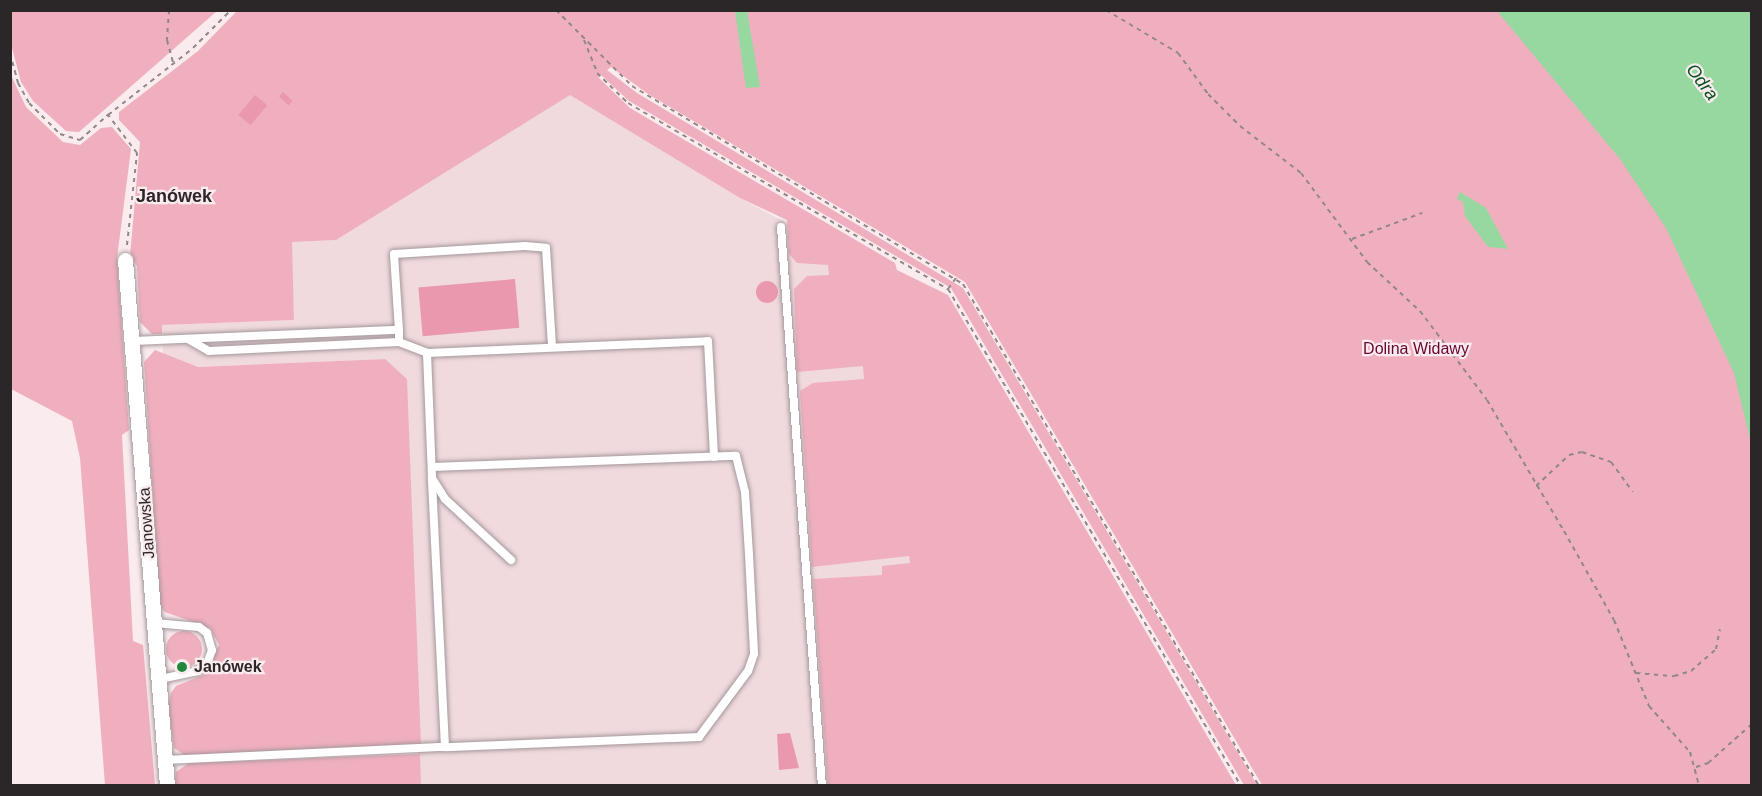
<!DOCTYPE html>
<html>
<head>
<meta charset="utf-8">
<style>
	body { margin:0 }
	#map { position:relative; width:1762px; height:796px; overflow:hidden; background:#f9ebee; font-family:Arial,sans-serif }
	div>[style] { position:absolute }
	[style*='--x'] { left:calc(var(--x)*1px); top:calc(var(--y)*1px); width:calc(var(--w)*1px); rotate:calc(var(--a)*1deg) }
	.built>* { inset:0; background:#f0dade }
	.green>* { inset:0; background:#f0afbf }
	.round { border-radius:50% }
	.water>* { inset:0; background:#97d7a0 }
	.building>* { inset:0; background:#e998ad; transform-origin:0 0 }
	.path>* { height:2px; margin-top:-1px; transform-origin:0; background:repeating-linear-gradient(90deg,#918789 0 4.5px,transparent 0 9px) }
	.roads { filter:drop-shadow(0 0 2px #a4979a) drop-shadow(0 0 2px #a4979a) }
	.lane>* { height:8px; margin:-4px; padding:0 4px; transform-origin:4px; border-radius:4px; background:#fff }
	.street>* { height:15px; margin:-7.5px; padding:0 7.5px; transform-origin:7.5px; border-radius:7.5px; background:#fff }
	.dots>* { width:16px; height:16px; translate:-50% -50%; box-sizing:border-box; border:3px solid #f9ebee; border-radius:50% }
	span { translate:-50% -50%; white-space:nowrap; text-align:center; line-height:1.15; -webkit-text-stroke:4.5px #f9ebee; paint-order:stroke }
	.park-label { font-size:16px; color:#680631 }
	.street-label { font-size:16px; color:#2b2627 }
	.poi-label { font-size:16px; color:#2b2627; font-weight:700 }
	.left { translate:0 -50%; text-align:left }
	.water-label { font-size:18px; color:#0a511f; font-style:italic }
	.neighbourhood-label { font-size:18px; color:#2b2627; font-weight:700 }
	.frame { position:absolute; inset:0; border:12px solid #2b2627; pointer-events:none }
</style>
</head>
<body>
<div id="map">
	<div class="built">
		<div style="clip-path:polygon(570px 94px,740px 198px,948px 310px,1231px 785px,421px 785px,385px 359px,198px 367px,163px 356px,162px 325px,294px 320px,291px 242px,336px 240px)"></div>
	</div>
	<div class="green">
		<div style="clip-path:polygon(11px 10px,217px 10px,217px 11px,79px 132px,66px 131px,33px 101px,21px 82px,11px 44px)"></div>
		<div style="clip-path:polygon(237px 11px,1751px 11px,1751px 785px,1262px 785px,965px 282px,648px 94px,611px 67px,607px 70px,637px 93px,963px 288px,1257px 785px,1244px 785px,951px 288px,629px 101px,601px 75px,598px 77px,630px 108px,895px 263px,897px 270px,948px 295px,1236px 785px,828px 785px,813px 579px,882px 575px,882px 566px,910px 563px,909px 556px,812px 567px,800px 391px,813px 383px,864px 379px,863px 366px,797px 372px,794px 289px,807px 276px,829px 275px,828px 265px,797px 263px,789px 254px,787px 220px,740px 198px,570px 95px,336px 240px,292px 242px,294px 320px,162px 325px,162px 334px,152px 334px,140px 322px,137px 266px,130px 256px,140px 142px,119px 120px,119px 112px,198px 51px)"></div>
		<div style="clip-path:polygon(10px 73px,26px 107px,63px 142px,80px 145px,101px 128px,112px 127px,131px 149px,117px 258px,129px 430px,122px 435px,133px 641px,143px 645px,155px 785px,105px 785px,80px 458px,72px 421px,11px 389px)"></div>
		<div style="clip-path:polygon(155px 350px,198px 367px,385px 359px,407px 379px,421px 745px,184px 755px,174px 748px,168px 707px,171px 693px,176px 686px,206px 674px,219px 645px,210px 628px,165px 612px,160px 606px,144px 362px)"></div>
		<div class="round" style="left:166px;top:631px;width:36px;height:36px"></div>
		<div style="clip-path:polygon(420px 754px,421px 785px,174px 786px,176px 772px,189px 763px)"></div>
	</div>
	<div class="water">
		<div style="clip-path:polygon(735px 11px,747px 11px,760px 87px,746px 88px)"></div>
		<div style="clip-path:polygon(1497px 11px,1751px 11px,1751px 443px,1734px 373px,1666px 228px,1620px 159px)"></div>
		<div style="clip-path:polygon(1460px 192px,1486px 208px,1508px 249px,1488px 247px,1465px 216px,1463px 202px,1457px 199px)"></div>
	</div>
	<div class="building">
		<div style="left:283px;top:92px;width:13px;height:6px;rotate:42deg"></div>
		<div style="left:255px;top:95px;width:16px;height:26px;rotate:40deg"></div>
		<div style="left:515px;top:279px;width:49px;height:97px;rotate:85deg"></div>
		<div class="round" style="left:756px;top:281px;width:22px;height:22px"></div>
		<div style="clip-path:polygon(790px 733px,799px 768px,779px 770px,777px 734px)"></div>
	</div>
	<div class="path">
		<div style="--x:169;--y:10;--w:30;--a:94"></div>
		<div style="--x:167;--y:40;--w:23;--a:75"></div>
		<div style="--x:556;--y:10;--w:107;--a:45"></div>
		<div style="--x:632;--y:86;--w:386;--a:30.9"></div>
		<div style="--x:963;--y:284;--w:583;--a:59.47"></div>
		<div style="--x:1106;--y:10;--w:84;--a:30.8"></div>
		<div style="--x:1178;--y:53;--w:51;--a:53.8"></div>
		<div style="--x:1208;--y:94;--w:45;--a:45"></div>
		<div style="--x:1240;--y:126;--w:77;--a:37.6"></div>
		<div style="--x:1301;--y:173;--w:111;--a:53.4"></div>
		<div style="--x:1367;--y:262;--w:72;--a:42.8"></div>
		<div style="--x:1420;--y:311;--w:111;--a:53"></div>
		<div style="--x:1487;--y:400;--w:152;--a:59.6"></div>
		<div style="--x:1564;--y:531;--w:102;--a:60.7"></div>
		<div style="--x:1614;--y:620;--w:93;--a:67.9"></div>
		<div style="--x:1649;--y:706;--w:62;--a:48.3"></div>
		<div style="--x:1690;--y:752;--w:35;--a:75"></div>
		<div style="--x:584;--y:40;--w:35;--a:68"></div>
		<div style="--x:597;--y:73;--w:43;--a:44.1"></div>
		<div style="--x:628;--y:103;--w:370;--a:30.2"></div>
		<div style="--x:948;--y:289;--w:577;--a:59.48"></div>
		<div style="--x:10;--y:53;--w:31;--a:75"></div>
		<div style="--x:18;--y:83;--w:23;--a:61"></div>
		<div style="--x:29;--y:103;--w:44;--a:45"></div>
		<div style="--x:60;--y:134;--w:21;--a:17"></div>
		<div style="--x:80;--y:140;--w:38;--a:-42"></div>
		<div style="--x:1352;--y:239;--w:75;--a:-20.4"></div>
		<div style="--x:127;--y:245;--w:93;--a:-83.8"></div>
		<div style="--x:137;--y:153;--w:48;--a:-127.3"></div>
		<div style="--x:108;--y:115;--w:108;--a:-38.2"></div>
		<div style="--x:193;--y:48;--w:54;--a:-45"></div>
		<div style="--x:948;--y:289;--w:14;--a:-54"></div>
		<div style="--x:1536;--y:486;--w:45;--a:-43.2"></div>
		<div style="--x:1569;--y:455;--w:13;--a:-13"></div>
		<div style="--x:1582;--y:452;--w:31;--a:19"></div>
		<div style="--x:1611;--y:462;--w:37;--a:54"></div>
		<div style="--x:1636;--y:673;--w:38;--a:5"></div>
		<div style="--x:1674;--y:676;--w:18;--a:-16"></div>
		<div style="--x:1691;--y:671;--w:33;--a:-41"></div>
		<div style="--x:1716;--y:649;--w:20;--a:-79"></div>
		<div style="--x:1696;--y:767;--w:13;--a:-18"></div>
		<div style="--x:1708;--y:763;--w:59;--a:-41.6"></div>
	</div>
	<div class="roads">
		<div class="lane">
			<div style="--x:781;--y:227;--w:561;--a:85.81"></div>
			<div style="--x:399;--y:330;--w:12;--a:90"></div>
			<div style="--x:399;--y:342;--w:30;--a:21"></div>
			<div style="--x:427;--y:353;--w:281;--a:-2.4"></div>
			<div style="--x:708;--y:341;--w:116;--a:87"></div>
			<div style="--x:188;--y:339;--w:24;--a:30"></div>
			<div style="--x:209;--y:351;--w:190;--a:-2.7"></div>
			<div style="--x:133;--y:341;--w:266;--a:-2.4"></div>
			<div style="--x:399;--y:330;--w:76;--a:-93.8"></div>
			<div style="--x:394;--y:254;--w:131;--a:-3.5"></div>
			<div style="--x:525;--y:246;--w:21;--a:5"></div>
			<div style="--x:546;--y:248;--w:99;--a:86.5"></div>
			<div style="--x:427;--y:353;--w:125;--a:87.7"></div>
			<div style="--x:432;--y:478;--w:25;--a:58"></div>
			<div style="--x:445;--y:499;--w:90;--a:42.7"></div>
			<div style="--x:432;--y:467;--w:304;--a:-2.1"></div>
			<div style="--x:736;--y:456;--w:37;--a:76"></div>
			<div style="--x:745;--y:492;--w:62;--a:86.3"></div>
			<div style="--x:749;--y:554;--w:100;--a:87.1"></div>
			<div style="--x:754;--y:654;--w:18;--a:109"></div>
			<div style="--x:748;--y:671;--w:82;--a:126.6"></div>
			<div style="--x:699;--y:737;--w:254;--a:177.7"></div>
			<div style="--x:155;--y:623;--w:44;--a:5.2"></div>
			<div style="--x:199;--y:627;--w:10;--a:37"></div>
			<div style="--x:207;--y:633;--w:18;--a:74"></div>
			<div style="--x:212;--y:650;--w:15;--a:110"></div>
			<div style="--x:207;--y:664;--w:11;--a:142"></div>
			<div style="--x:198;--y:671;--w:39;--a:168"></div>
			<div style="--x:165;--y:760;--w:280;--a:-2.7"></div>
			<div style="--x:445;--y:747;--w:269;--a:-92.8"></div>
		</div>
		<div class="street">
			<div style="--x:125;--y:260;--w:528;--a:85.43"></div>
		</div>
	</div>
	<div class="dots">
		<div style="left:182px;top:667px;background:#20873d"></div>
	</div>
	<div class="park-label">
		<span style="left:1416px;top:349px">Dolina Widawy</span>
	</div>
	<div class="street-label">
		<span style="left:147px;top:523px;rotate:-94deg">Janowska</span>
	</div>
	<div class="poi-label">
		<span class="left" style="left:194px;top:667px">Janówek</span>
	</div>
	<div class="water-label">
		<span style="left:1702px;top:82px;rotate:53deg">Odra</span>
	</div>
	<div class="neighbourhood-label">
		<span style="left:174px;top:196px">Janówek</span>
	</div>
	<div class="frame"></div>
</div>
</body>
</html>
